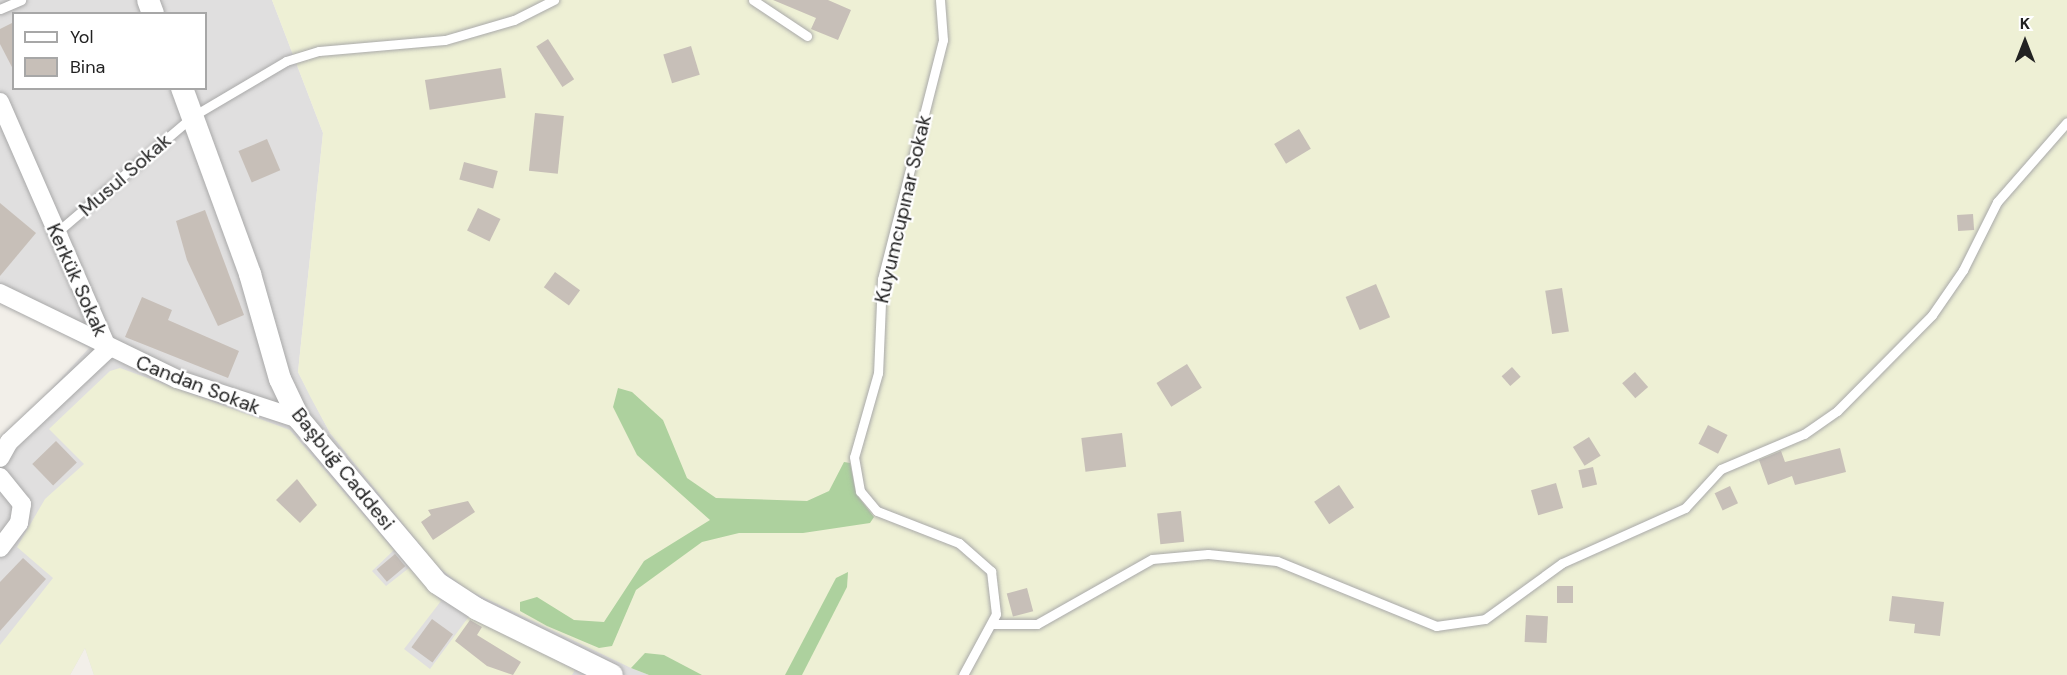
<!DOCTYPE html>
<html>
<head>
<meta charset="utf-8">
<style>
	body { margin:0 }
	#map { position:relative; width:2067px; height:675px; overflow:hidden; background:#f2efe9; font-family:"DM Sans",sans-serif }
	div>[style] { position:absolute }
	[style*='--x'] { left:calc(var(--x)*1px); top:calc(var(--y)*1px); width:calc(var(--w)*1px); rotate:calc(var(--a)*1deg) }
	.residential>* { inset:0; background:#e0dfdf }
	.farmland>* { inset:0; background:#eef0d5 }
	.forest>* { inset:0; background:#add19e }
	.building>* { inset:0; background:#c7bfb8; transform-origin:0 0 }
	.roads { filter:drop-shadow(0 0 2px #a9a9a9) drop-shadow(0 0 2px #a9a9a9) }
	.service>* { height:9px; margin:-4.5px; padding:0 4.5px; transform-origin:4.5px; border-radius:4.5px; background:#fff }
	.minor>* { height:18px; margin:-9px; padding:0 9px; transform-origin:9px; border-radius:9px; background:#fff }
	.tertiary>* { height:22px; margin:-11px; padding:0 11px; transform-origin:11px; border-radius:11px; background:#fff }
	span { translate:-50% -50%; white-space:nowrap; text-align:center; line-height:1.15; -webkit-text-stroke:4.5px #fff; paint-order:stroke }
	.street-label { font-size:20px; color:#222 }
	.legend { position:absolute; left:12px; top:12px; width:195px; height:78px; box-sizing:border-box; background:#fff; border:2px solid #a7a7a7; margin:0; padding:8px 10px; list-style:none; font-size:18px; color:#222 }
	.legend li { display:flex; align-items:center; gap:12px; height:30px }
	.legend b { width:30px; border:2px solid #a7a7a7 }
	.north { position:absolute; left:1995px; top:12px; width:60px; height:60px; -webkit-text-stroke:4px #fff; paint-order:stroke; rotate:0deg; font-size:16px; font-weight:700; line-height:24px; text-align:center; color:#222 }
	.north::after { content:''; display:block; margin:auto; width:21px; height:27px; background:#222; clip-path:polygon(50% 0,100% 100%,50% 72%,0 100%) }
</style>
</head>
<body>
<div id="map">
	<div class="residential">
		<div style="clip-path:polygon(evenodd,0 0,272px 0,323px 133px,298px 372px,330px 433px,466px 589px,649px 675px,94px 675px,85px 648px,70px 675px,0 675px,0 444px,89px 348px,0 300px,0 0,14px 14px,206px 14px,206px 88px,14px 88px,14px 14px)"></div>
	</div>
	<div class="farmland">
		<div style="clip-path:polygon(272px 0,2067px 0,2067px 675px,649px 675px,631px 668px,466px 589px,437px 566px,330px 433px,311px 398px,298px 372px,323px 133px)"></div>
		<div style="clip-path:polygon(120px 368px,290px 430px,394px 550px,372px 571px,386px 586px,409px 568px,441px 601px,404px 649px,430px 669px,470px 615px,575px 670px,572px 675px,94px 675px,85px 648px,70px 675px,0 675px,0 645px,53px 578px,17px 547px,45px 499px,84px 464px,49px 429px,110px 371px)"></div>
	</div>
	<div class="forest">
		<div style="clip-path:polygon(618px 388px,632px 392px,663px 420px,687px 478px,716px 498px,807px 501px,829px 491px,844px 462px,850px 463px,856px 494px,874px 517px,870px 523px,803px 533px,739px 533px,702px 542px,636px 590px,612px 646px,599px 648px,547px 626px,520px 611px,520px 602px,537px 597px,574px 620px,604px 622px,644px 561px,710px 520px,637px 455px,613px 407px)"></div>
		<div style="clip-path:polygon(848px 572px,847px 587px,802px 675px,785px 675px,836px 578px)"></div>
		<div style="clip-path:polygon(645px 653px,664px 655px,702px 675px,649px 675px,631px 668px)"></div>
	</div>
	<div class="building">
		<div style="clip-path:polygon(773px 0,828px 0,851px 10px,838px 40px,811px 29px,816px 18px)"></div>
		<div style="clip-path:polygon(14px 22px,14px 71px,0 44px,0 29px)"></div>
		<div style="left:548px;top:39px;width:48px;height:14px;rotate:57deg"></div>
		<div style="left:691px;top:46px;width:30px;height:29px;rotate:73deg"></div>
		<div style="left:501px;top:68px;width:30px;height:77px;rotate:81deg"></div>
		<div style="left:535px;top:113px;width:29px;height:58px;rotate:6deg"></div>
		<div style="left:1299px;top:129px;width:23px;height:29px;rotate:59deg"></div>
		<div style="left:267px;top:139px;width:34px;height:31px;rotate:67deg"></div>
		<div style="left:464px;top:162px;width:35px;height:18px;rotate:15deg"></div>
		<div style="clip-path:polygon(0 203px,36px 233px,0 276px)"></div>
		<div style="left:478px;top:208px;width:25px;height:25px;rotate:26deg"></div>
		<div style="clip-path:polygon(205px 210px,244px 315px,218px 326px,187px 260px,176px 221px)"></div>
		<div style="left:1973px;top:214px;width:16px;height:16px;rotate:86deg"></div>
		<div style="left:555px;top:272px;width:31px;height:19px;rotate:36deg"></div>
		<div style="left:1376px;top:284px;width:36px;height:33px;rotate:67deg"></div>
		<div style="left:1562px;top:288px;width:44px;height:17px;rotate:81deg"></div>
		<div style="clip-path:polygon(142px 297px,172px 310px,168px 320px,239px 351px,228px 378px,125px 337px)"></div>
		<div style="left:1187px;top:364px;width:28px;height:36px;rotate:58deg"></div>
		<div style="left:1512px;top:367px;width:13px;height:14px;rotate:48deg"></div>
		<div style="left:1635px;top:372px;width:20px;height:17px;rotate:49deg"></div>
		<div style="left:1708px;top:425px;width:22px;height:21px;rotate:27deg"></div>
		<div style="left:1122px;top:433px;width:34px;height:41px;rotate:83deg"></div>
		<div style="left:1589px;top:437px;width:22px;height:19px;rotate:58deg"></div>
		<div style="left:56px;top:441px;width:30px;height:33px;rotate:46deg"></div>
		<div style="clip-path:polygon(1840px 448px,1846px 472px,1795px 485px,1792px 476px,1768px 485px,1759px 460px,1781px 451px,1785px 462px)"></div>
		<div style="left:1593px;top:467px;width:18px;height:15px;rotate:77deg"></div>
		<div style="clip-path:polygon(297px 479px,317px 505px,300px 523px,276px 500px)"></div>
		<div style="left:1556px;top:483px;width:26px;height:26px;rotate:74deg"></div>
		<div style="left:1339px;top:485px;width:27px;height:30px;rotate:56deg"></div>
		<div style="left:1730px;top:486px;width:19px;height:17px;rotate:65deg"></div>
		<div style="clip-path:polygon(468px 501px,475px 512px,433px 540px,421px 522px,431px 515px,428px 510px)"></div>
		<div style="left:1181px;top:511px;width:31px;height:24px;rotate:84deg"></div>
		<div style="left:395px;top:554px;width:16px;height:24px;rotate:50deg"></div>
		<div style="clip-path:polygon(23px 558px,46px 579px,0 631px,0 582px)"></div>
		<div style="left:1557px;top:586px;width:16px;height:17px"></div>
		<div style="left:1027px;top:588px;width:24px;height:21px;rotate:75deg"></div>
		<div style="clip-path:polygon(1892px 596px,1944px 602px,1940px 636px,1914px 633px,1915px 624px,1889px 621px)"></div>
		<div style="left:1526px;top:615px;width:22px;height:27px;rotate:3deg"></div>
		<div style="left:432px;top:619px;width:26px;height:35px;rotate:36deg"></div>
		<div style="clip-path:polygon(470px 620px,482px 627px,477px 635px,521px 662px,513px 675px,487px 666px,455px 641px)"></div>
	</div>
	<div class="roads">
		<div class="service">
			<div style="--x:753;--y:0;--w:65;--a:33.7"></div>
			<div style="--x:940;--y:0;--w:40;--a:85.7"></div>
			<div style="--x:943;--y:40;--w:247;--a:104.3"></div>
			<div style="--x:882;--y:279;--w:94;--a:92.4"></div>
			<div style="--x:878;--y:373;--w:87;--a:105.9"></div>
			<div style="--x:854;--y:457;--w:35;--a:80"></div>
			<div style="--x:860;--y:491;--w:26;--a:50"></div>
			<div style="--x:877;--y:511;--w:88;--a:21.3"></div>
			<div style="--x:959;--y:543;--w:43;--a:41.2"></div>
			<div style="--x:991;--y:571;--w:43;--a:83.4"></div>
			<div style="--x:996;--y:614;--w:69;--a:118.4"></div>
			<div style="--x:0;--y:9;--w:23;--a:-23"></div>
			<div style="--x:56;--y:233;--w:180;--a:-40.5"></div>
			<div style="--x:193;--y:116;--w:108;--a:-30.6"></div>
			<div style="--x:286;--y:61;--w:34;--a:-17"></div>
			<div style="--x:319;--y:51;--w:126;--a:-5"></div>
			<div style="--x:445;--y:40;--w:72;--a:-16.2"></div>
			<div style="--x:514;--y:20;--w:45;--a:-26.6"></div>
			<div style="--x:993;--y:624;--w:44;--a:0"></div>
			<div style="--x:1037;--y:624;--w:132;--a:-29.5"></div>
			<div style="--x:1152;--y:559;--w:56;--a:-5.1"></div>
			<div style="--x:1208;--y:554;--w:69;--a:5.8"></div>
			<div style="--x:1277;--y:561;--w:172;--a:22.2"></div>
			<div style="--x:1436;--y:626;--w:49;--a:-8.1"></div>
			<div style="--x:1485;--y:619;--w:95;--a:-36"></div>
			<div style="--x:1562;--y:563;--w:135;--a:-24.1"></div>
			<div style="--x:1685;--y:508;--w:53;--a:-47.3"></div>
			<div style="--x:1721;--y:469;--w:90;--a:-22.9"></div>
			<div style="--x:1804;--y:434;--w:40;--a:-34.9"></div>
			<div style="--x:1837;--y:411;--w:135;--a:-45.3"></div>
			<div style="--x:1932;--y:315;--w:55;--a:-55.4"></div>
			<div style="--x:1963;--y:270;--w:76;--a:-63.4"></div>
			<div style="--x:1997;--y:202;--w:106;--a:-48.8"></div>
		</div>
		<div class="minor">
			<div style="--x:0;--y:102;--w:270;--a:66.4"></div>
			<div style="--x:108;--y:349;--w:136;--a:136.8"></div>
			<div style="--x:9;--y:442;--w:18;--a:119"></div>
			<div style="--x:0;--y:293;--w:197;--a:25.9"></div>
			<div style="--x:177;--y:379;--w:128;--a:18.2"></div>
			<div style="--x:0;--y:477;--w:35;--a:51"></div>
			<div style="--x:22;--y:504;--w:19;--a:99"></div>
			<div style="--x:19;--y:523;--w:31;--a:127"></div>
		</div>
		<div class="tertiary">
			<div style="--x:148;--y:0;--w:15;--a:70"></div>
			<div style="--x:182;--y:88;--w:198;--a:69.9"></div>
			<div style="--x:250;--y:274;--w:109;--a:74.1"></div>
			<div style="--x:280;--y:379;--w:44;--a:64.6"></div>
			<div style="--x:299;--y:419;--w:214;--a:49.9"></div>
			<div style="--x:437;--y:583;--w:48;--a:33"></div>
			<div style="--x:477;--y:609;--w:150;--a:26.1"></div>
		</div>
	</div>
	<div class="street-label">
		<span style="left:125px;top:175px;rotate:-41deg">Musul Sokak</span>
		<span style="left:903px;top:209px;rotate:-77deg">Kuyumcupınar Sokak</span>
		<span style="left:77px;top:280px;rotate:66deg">Kerkük Sokak</span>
		<span style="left:198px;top:385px;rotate:21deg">Candan Sokak</span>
		<span style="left:343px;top:469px;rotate:51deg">Başbuğ Caddesi</span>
	</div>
	<ul class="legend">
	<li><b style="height:8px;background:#fff"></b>Yol</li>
	<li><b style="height:16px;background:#c7bfb8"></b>Bina</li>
	</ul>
	<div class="north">K</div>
</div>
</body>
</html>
